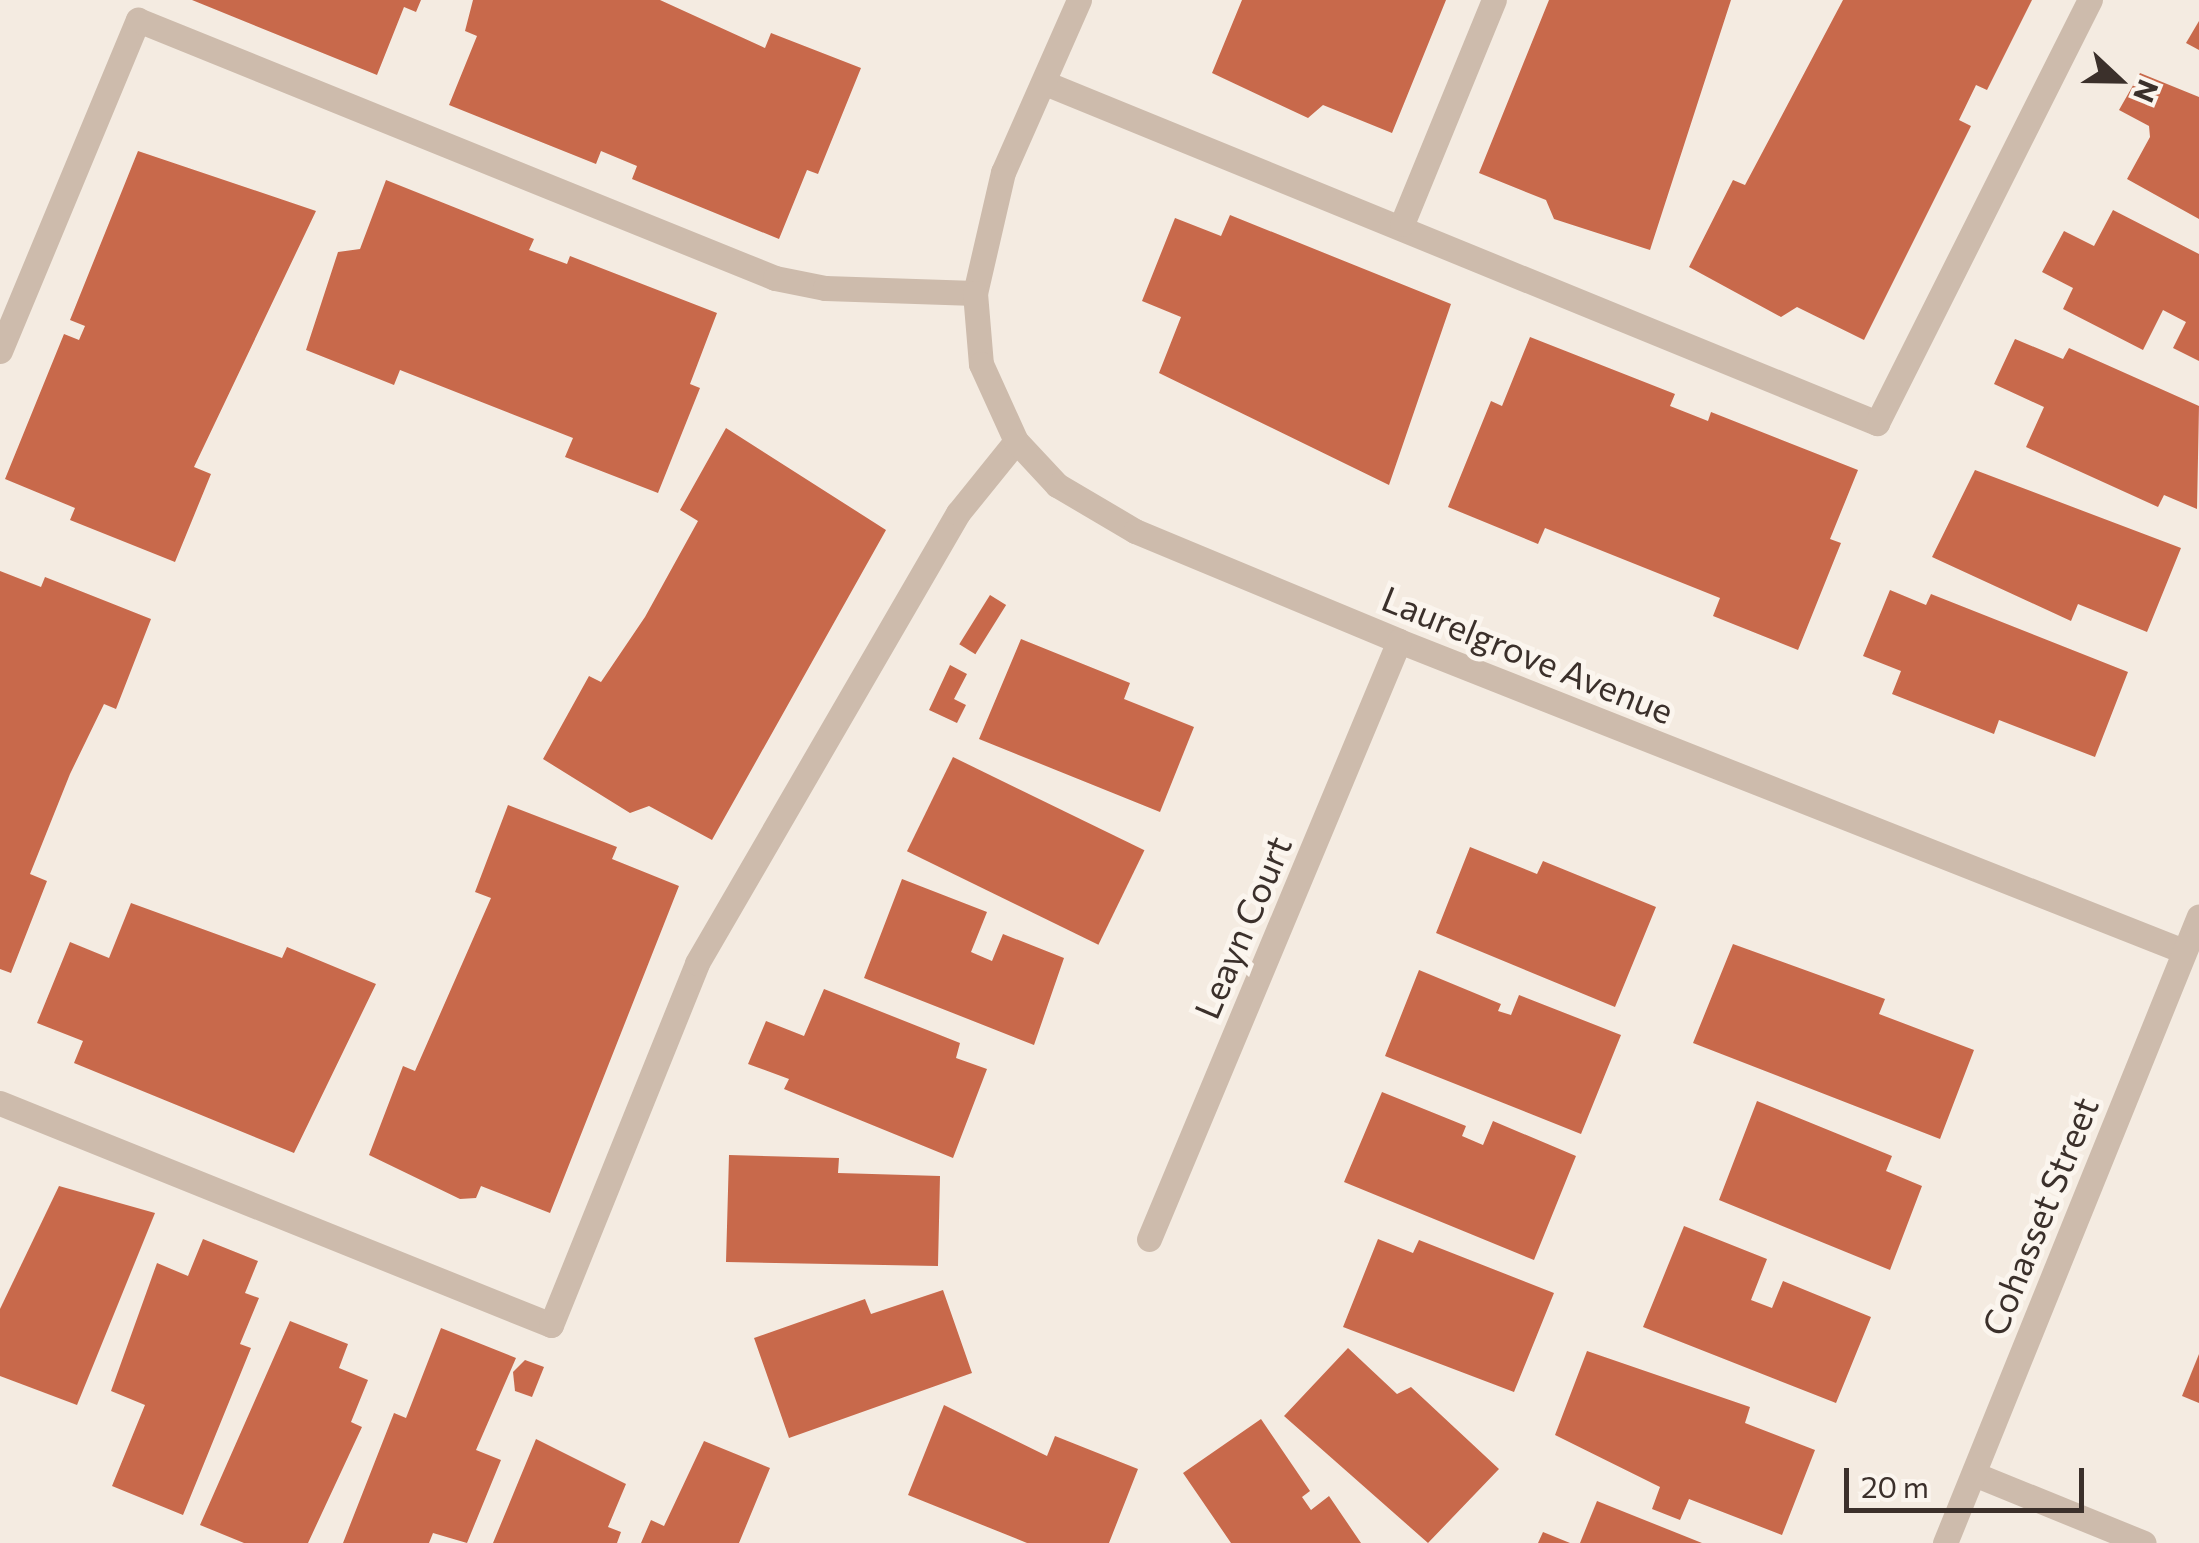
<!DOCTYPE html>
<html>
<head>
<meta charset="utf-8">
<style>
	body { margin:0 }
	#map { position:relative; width:2199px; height:1543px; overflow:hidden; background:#f4ebe1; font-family:Commissioner,sans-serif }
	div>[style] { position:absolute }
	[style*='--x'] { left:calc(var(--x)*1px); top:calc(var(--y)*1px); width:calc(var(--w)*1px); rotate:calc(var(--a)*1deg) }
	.building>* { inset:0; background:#c8694b; transform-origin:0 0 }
	.lane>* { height:25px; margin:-12.5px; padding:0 12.5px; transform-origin:12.5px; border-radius:12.5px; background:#cdbbac }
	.street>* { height:25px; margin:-12.5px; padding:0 12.5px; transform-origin:12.5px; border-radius:12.5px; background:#cdbbac }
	span { translate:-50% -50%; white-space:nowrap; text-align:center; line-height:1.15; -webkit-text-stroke:10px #fbf5ee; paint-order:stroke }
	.street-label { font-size:35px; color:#3b302b }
	.north { position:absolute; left:2069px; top:30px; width:100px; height:100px; -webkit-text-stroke:8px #fbf5ee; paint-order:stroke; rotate:112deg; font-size:28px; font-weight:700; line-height:40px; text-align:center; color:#3b302b }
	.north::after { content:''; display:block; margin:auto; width:35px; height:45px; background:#3b302b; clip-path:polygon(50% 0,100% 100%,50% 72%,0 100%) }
	.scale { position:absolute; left:1844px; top:1468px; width:240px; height:45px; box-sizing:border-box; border:5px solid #3b302b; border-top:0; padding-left:12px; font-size:30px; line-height:35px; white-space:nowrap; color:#3b302b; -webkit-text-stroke:8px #fbf5ee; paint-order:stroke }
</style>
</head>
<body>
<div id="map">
	<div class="building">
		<div style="clip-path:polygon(192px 0,421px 0,416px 12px,404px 7px,377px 75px)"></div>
		<div style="clip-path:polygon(473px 0,660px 0,765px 48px,771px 33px,861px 68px,818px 174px,807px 170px,779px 239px,632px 179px,637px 166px,601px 151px,596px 164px,449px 105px,477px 36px,465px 31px)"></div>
		<div style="clip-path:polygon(1242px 0,1446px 0,1392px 133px,1323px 105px,1308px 118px,1212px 73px)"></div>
		<div style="clip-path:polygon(1549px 0,1731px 0,1650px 250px,1554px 219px,1546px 200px,1479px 173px)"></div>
		<div style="clip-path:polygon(1843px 0,2032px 0,1987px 90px,1976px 85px,1959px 120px,1971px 126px,1864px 340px,1797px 307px,1781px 317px,1689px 267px,1733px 180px,1745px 185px)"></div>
		<div style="clip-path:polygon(2199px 21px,2199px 50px,2186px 43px)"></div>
		<div style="clip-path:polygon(2140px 73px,2199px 97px,2199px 219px,2127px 179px,2150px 137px,2149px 126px,2119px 110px)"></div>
		<div style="clip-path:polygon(138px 151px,316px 211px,194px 467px,211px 474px,175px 562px,70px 520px,75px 508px,5px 479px,64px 334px,79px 340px,85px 326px,70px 320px)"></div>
		<div style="clip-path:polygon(386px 180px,534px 239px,529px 250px,567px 264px,570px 256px,717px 313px,690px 384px,700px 388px,658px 493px,565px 457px,573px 438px,400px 370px,394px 385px,306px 350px,338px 252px,360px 249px)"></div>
		<div style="clip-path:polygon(2113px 210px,2199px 254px,2199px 361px,2173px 348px,2186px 322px,2163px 310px,2143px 350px,2063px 309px,2073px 288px,2042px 272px,2064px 231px,2094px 246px)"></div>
		<div style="clip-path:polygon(1230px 215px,1451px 304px,1389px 485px,1159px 373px,1181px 317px,1142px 301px,1175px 218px,1221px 236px)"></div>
		<div style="clip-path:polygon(1530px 337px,1675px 394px,1670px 406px,1708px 421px,1711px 412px,1858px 470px,1830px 539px,1841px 543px,1798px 650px,1713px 616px,1720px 598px,1545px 528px,1538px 544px,1448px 507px,1491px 401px,1502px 406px)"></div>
		<div style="clip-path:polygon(2015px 339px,2063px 359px,2069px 348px,2199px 406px,2197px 509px,2164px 495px,2158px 507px,2026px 447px,2044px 407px,1994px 384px)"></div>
		<div style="clip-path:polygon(726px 428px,886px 530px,712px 840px,649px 806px,630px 813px,543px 759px,589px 676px,601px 682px,645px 617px,698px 521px,680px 510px)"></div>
		<div style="clip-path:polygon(1975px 470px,2181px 548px,2147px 632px,2078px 604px,2071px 621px,1932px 557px)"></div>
		<div style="clip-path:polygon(0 571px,41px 587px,45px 577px,151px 619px,116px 709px,104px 704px,70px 774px,30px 874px,47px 881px,11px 973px,0 969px)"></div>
		<div style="clip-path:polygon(1890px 590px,1926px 605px,1931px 594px,2128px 672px,2095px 757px,1999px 720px,1994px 734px,1892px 694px,1901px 671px,1863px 656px)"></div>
		<div style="left:990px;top:595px;width:19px;height:58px;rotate:32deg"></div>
		<div style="clip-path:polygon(1021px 639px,1130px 683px,1124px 699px,1194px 727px,1160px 812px,979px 739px)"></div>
		<div style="clip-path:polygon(950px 665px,967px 674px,954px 699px,966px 705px,957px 723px,929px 710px)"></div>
		<div style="left:953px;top:757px;width:213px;height:105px;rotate:26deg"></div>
		<div style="clip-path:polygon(508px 805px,617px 847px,612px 859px,679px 886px,550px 1213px,481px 1186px,476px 1198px,460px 1199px,369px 1155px,403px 1066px,415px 1071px,491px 898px,475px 892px)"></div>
		<div style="clip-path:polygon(1470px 847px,1537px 874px,1543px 861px,1656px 907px,1615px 1007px,1436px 933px)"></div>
		<div style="clip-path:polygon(902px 879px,987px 912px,971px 952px,992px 961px,1003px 934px,1064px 958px,1034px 1045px,864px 978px)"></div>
		<div style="clip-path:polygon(131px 903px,282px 958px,287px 947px,376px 984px,294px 1153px,74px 1063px,83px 1041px,37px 1023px,70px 942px,109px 958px)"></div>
		<div style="clip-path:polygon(1733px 944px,1885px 999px,1879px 1014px,1974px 1050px,1940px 1139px,1693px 1043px)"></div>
		<div style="clip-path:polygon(1419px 970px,1501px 1004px,1498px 1011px,1511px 1015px,1519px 995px,1621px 1035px,1581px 1134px,1385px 1056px)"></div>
		<div style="clip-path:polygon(824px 989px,960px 1043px,956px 1058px,987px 1069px,953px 1158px,784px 1089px,789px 1079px,748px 1064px,766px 1021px,804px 1036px)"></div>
		<div style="clip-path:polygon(1382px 1092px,1466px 1126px,1462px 1136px,1483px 1145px,1493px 1121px,1576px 1156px,1534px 1260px,1344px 1182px)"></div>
		<div style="clip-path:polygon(1757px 1101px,1892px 1156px,1886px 1171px,1922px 1186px,1890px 1270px,1719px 1200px)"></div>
		<div style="clip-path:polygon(729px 1155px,839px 1158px,838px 1173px,940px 1176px,938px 1266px,726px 1262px)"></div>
		<div style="clip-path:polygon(59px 1186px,155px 1213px,77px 1405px,0 1376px,0 1309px)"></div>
		<div style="clip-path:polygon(1684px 1226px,1767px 1259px,1751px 1300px,1772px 1308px,1783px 1281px,1871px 1317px,1836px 1403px,1643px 1327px)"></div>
		<div style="clip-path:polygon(203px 1239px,258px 1261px,245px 1293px,259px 1298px,240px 1344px,251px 1348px,183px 1515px,112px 1486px,145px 1405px,111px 1391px,157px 1263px,188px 1276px)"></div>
		<div style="clip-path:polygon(1378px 1239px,1413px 1253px,1419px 1240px,1554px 1293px,1514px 1392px,1343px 1327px)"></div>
		<div style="clip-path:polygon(943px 1290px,972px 1373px,789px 1438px,754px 1338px,865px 1299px,871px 1314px)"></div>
		<div style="clip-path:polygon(290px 1321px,348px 1344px,339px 1368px,368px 1380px,351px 1422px,362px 1427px,308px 1543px,244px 1543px,200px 1525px)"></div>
		<div style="clip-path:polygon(441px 1328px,516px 1358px,476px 1450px,501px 1460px,467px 1543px,433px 1533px,429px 1543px,343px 1543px,394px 1413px,406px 1418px)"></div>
		<div style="clip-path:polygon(1348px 1348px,1397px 1394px,1411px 1387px,1499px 1469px,1428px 1543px,1284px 1416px)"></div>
		<div style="clip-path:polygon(1587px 1351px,1750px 1407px,1745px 1423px,1815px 1450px,1782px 1535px,1689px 1499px,1680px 1520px,1652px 1509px,1660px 1487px,1555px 1435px)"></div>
		<div style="clip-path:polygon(2199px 1354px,2199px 1403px,2182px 1396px)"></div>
		<div style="clip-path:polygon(525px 1360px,544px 1367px,532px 1397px,515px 1391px,513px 1372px)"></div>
		<div style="clip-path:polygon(944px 1405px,1047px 1456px,1055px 1436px,1138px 1469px,1109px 1543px,1027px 1543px,908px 1495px)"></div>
		<div style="clip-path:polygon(1261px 1419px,1310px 1491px,1302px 1497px,1311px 1510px,1329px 1496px,1361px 1543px,1231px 1543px,1183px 1473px)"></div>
		<div style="clip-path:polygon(536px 1439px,626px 1484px,608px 1527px,621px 1532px,617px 1543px,493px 1543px)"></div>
		<div style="clip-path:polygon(704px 1441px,770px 1468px,739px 1543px,641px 1543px,651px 1520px,664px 1526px)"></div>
		<div style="clip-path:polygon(1597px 1501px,1702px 1543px,1580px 1543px)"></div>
		<div style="clip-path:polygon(1543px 1532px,1570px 1543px,1538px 1543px)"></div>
	</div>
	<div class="lane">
		<div style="--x:1045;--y:83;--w:899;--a:22.23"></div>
		<div style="--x:1877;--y:423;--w:474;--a:-63.3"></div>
		<div style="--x:1402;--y:224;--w:242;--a:-67.7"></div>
		<div style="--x:0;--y:351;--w:359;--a:-67.4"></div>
		<div style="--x:138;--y:20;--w:687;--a:22.05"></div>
		<div style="--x:775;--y:278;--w:51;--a:11.3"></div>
		<div style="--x:825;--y:288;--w:150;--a:1.9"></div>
		<div style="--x:0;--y:1103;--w:594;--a:21.94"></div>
		<div style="--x:551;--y:1325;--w:390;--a:-68"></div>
		<div style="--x:697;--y:963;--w:520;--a:-59.89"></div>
		<div style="--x:958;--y:513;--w:92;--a:-51.1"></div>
	</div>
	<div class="street">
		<div style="--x:1079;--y:0;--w:188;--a:113.8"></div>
		<div style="--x:1003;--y:172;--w:124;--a:103"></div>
		<div style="--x:975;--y:293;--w:71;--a:85.2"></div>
		<div style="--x:981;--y:364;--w:85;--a:65.6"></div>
		<div style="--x:1016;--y:441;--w:60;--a:47"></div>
		<div style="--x:1057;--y:485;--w:91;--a:30.5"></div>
		<div style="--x:1135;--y:531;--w:286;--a:22.6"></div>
		<div style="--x:1399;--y:641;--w:843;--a:21.57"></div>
		<div style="--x:1149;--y:1239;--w:648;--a:-67.31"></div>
		<div style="--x:1974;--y:1474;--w:183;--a:22.1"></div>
		<div style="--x:1945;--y:1543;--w:676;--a:-67.95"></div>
	</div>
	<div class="street-label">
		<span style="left:1528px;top:654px;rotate:22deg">Laurelgrove Avenue</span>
		<span style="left:1242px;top:927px;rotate:-67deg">Leayn Court</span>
		<span style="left:2039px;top:1216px;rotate:-68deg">Cohasset Street</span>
	</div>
	<div class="north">N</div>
	<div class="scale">20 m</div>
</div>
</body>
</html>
